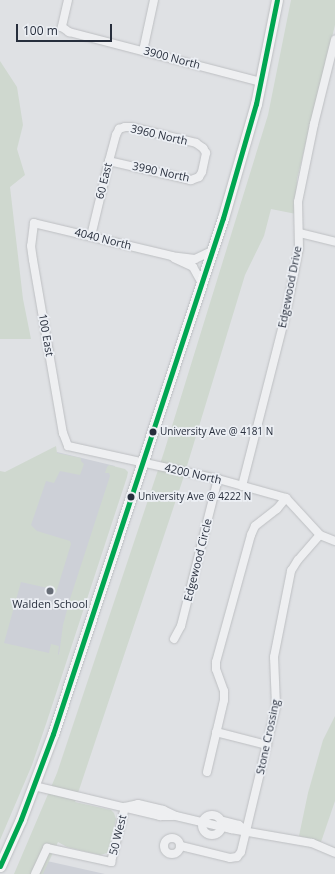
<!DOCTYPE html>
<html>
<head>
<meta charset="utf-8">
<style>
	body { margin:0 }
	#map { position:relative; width:335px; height:874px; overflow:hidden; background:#dfe1e4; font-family:"Open Sans",sans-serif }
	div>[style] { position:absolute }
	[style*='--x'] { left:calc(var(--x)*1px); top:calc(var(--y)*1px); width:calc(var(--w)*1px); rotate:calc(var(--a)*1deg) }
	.built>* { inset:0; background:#cdd0d7 }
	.green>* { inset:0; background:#cfd8cf }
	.roads { filter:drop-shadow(0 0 1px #bdbfc2) drop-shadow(0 0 1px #bdbfc2) }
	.minor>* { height:8px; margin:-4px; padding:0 4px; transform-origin:4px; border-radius:4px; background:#eeeff1 }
	.minor>.ring { margin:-4px; padding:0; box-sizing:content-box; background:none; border:8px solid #eeeff1; border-radius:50% }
	.highway>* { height:11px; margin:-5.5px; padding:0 5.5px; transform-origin:5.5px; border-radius:5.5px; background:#f3f4f5 }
	.bus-1>* { height:5px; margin:-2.5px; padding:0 2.5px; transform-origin:2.5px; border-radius:2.5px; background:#00a651 }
	.dots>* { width:11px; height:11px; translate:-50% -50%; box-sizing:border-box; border:2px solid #eceff4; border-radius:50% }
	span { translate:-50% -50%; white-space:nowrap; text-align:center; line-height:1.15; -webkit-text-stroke:3.5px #eceff4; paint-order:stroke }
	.bus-label { font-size:10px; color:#272e3c }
	.left { translate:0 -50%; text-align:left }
	.street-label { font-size:11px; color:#272e3c }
	.poi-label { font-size:11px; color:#272e3c }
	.scale { position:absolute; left:16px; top:24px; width:96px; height:18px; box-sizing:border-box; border:2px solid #272e3c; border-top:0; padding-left:5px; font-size:12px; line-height:14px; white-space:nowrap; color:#272e3c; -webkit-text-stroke:3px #eceff4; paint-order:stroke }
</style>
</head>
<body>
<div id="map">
	<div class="built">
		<div style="clip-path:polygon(57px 452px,115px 466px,59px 655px,0 657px,13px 560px)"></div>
		<div style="clip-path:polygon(47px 861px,105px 874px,41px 874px)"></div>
	</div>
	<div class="green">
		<div style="clip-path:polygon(291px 0,335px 0,335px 25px,297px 179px,296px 214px,271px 209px,264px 236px,245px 275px,183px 479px,75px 802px,111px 810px,114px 813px,116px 819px,109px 849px,107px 853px,100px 855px,67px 847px,58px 842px,43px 874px,14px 874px,57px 773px,164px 452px,268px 115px)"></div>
		<div style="clip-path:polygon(0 61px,17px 87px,23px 125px,17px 149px,25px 175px,10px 187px,23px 299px,31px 339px,0 339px)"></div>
		<div style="clip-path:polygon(56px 446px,57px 453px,81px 458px,81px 461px,84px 464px,80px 475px,60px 471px,54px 483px,46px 481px,31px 525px,37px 531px,70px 541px,71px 544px,56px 593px,54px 593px,52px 589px,21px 582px,4px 643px,49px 653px,51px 644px,59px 646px,58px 654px,59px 655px,63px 625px,70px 599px,110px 476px,109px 473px,105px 473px,107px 467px,109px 465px,125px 469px,128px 472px,127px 477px,47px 721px,32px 765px,0 840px,0 471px,5px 472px)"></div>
		<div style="clip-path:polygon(335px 716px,335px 801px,321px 842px,299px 836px,308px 793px,323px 740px)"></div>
	</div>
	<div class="roads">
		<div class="minor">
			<div style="--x:68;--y:0;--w:28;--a:103"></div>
			<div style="--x:62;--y:27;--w:9;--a:36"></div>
			<div style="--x:69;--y:32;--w:198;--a:14.6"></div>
			<div style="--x:143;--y:51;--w:52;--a:-77.8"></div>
			<div style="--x:300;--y:233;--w:36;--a:14"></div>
			<div style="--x:91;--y:236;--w:77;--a:-76.5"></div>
			<div style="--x:109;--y:161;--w:27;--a:-75"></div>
			<div style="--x:116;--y:135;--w:7;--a:-63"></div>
			<div style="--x:119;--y:129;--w:6;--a:-18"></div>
			<div style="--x:125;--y:127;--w:6;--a:0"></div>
			<div style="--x:131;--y:127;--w:67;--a:13.8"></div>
			<div style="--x:196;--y:143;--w:9;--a:36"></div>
			<div style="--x:203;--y:148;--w:6;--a:59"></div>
			<div style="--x:206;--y:153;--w:19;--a:102"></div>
			<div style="--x:202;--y:172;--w:6;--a:121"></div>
			<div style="--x:199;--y:177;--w:9;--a:159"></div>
			<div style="--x:191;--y:180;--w:84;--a:-167"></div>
			<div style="--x:212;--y:251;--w:19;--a:155"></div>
			<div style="--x:195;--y:259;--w:23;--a:-173"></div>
			<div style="--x:172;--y:256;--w:142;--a:-166.6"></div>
			<div style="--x:34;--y:223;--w:23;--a:97"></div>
			<div style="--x:31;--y:246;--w:14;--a:82"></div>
			<div style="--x:33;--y:260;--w:176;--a:80.2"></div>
			<div style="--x:63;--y:433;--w:14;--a:69"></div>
			<div style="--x:68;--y:446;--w:154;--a:12.4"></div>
			<div style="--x:218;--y:479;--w:71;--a:15.6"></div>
			<div style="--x:286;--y:498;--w:50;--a:47.4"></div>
			<div style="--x:320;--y:535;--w:16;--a:22"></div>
			<div style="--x:174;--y:258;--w:21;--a:25"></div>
			<div style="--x:193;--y:267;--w:18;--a:61"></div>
			<div style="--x:242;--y:486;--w:179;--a:-75.7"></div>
			<div style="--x:286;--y:313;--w:66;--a:-78.7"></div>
			<div style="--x:299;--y:248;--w:46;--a:-91.2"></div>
			<div style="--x:298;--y:202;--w:80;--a:-78.4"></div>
			<div style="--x:314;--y:124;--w:87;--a:-76"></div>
			<div style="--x:174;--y:639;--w:15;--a:-62"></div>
			<div style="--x:181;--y:626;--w:152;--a:-75.9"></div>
			<div style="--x:216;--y:732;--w:53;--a:14.3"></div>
			<div style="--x:207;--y:772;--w:74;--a:-76.7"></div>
			<div style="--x:224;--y:700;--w:9;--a:-90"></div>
			<div style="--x:224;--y:691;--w:23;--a:-110"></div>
			<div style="--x:216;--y:669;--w:7;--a:-90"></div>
			<div style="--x:216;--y:662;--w:132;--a:-74.6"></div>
			<div style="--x:251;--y:535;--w:10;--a:-66"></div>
			<div style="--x:255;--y:526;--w:28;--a:-38"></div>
			<div style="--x:277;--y:509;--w:14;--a:-51"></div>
			<div style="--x:34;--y:786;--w:130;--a:13.4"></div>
			<div style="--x:160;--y:816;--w:13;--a:0"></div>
			<div style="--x:125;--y:807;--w:13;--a:-13"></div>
			<div style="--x:138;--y:804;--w:26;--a:13"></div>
			<div style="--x:163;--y:810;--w:14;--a:25"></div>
			<div style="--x:176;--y:816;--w:57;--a:13.3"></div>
			<div style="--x:231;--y:829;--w:82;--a:9.8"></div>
			<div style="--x:312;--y:843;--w:25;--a:23"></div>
			<div class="ring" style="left:202px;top:815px;width:12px;height:12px"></div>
			<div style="--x:223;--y:821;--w:16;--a:14"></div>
			<div style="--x:239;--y:825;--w:8;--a:40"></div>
			<div class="ring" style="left:164px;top:838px;width:8px;height:8px"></div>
			<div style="--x:181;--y:846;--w:50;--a:13.8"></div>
			<div style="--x:230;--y:858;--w:7;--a:-8"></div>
			<div style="--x:237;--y:857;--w:6;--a:-51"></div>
			<div style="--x:241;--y:852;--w:150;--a:-76.5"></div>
			<div style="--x:276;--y:706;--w:49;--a:-92.3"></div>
			<div style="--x:274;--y:657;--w:88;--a:-78.8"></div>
			<div style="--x:291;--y:571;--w:13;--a:-58"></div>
			<div style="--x:298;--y:560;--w:33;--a:-49"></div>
			<div style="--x:35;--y:874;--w:29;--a:-65"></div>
			<div style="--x:47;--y:848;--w:66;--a:12.3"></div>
			<div style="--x:111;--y:862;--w:57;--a:-75.7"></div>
		</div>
		<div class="highway">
			<div style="--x:0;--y:866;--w:51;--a:-65.9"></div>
			<div style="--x:21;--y:819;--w:91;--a:-69.4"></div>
			<div style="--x:53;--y:734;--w:543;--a:-71.77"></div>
			<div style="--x:223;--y:218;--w:119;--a:-73.9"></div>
			<div style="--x:256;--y:104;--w:106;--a:-78.6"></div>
		</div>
	</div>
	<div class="bus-1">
		<div style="--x:0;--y:866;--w:51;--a:-65.9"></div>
		<div style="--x:21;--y:819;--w:91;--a:-69.4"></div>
		<div style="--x:53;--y:734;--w:543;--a:-71.77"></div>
		<div style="--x:223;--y:218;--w:119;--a:-73.9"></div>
		<div style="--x:256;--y:104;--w:106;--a:-78.6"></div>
	</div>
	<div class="dots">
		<div style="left:153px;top:432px;background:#272e3c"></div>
		<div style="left:131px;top:497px;background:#272e3c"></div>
		<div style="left:50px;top:591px;background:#676d77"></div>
	</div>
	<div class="bus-label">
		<span class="left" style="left:160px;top:432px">University Ave @ 4181 N</span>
		<span class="left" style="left:138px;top:497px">University Ave @ 4222 N</span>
	</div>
	<div class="street-label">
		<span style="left:172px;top:58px;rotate:15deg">3900 North</span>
		<span style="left:159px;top:135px;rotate:13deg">3960 North</span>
		<span style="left:161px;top:172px;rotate:12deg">3990 North</span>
		<span style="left:104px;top:181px;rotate:-76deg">60 East</span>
		<span style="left:103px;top:239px;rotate:14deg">4040 North</span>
		<span style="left:290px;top:287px;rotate:-79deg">Edgewood Drive</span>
		<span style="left:46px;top:335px;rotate:80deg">100 East</span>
		<span style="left:193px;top:474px;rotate:13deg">4200 North</span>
		<span style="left:198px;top:560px;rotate:-76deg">Edgewood Circle</span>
		<span style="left:268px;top:737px;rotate:-78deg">Stone Crossing</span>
		<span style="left:118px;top:835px;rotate:-76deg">50 West</span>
	</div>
	<div class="poi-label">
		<span style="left:50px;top:604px">Walden School</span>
	</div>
	<div class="scale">100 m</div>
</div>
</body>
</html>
